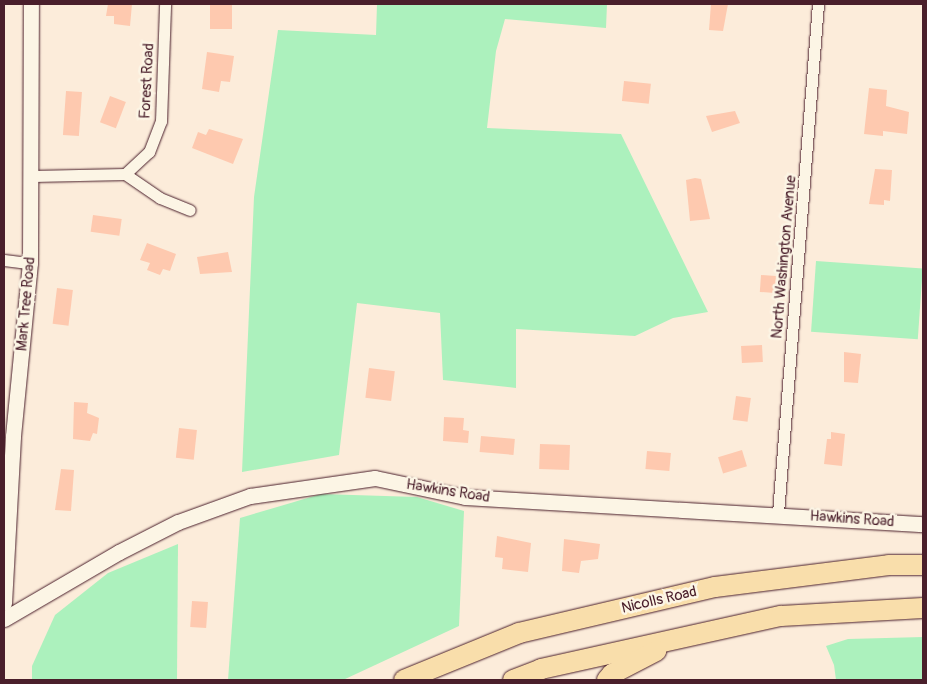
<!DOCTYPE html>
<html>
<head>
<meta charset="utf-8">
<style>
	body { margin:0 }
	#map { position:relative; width:927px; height:684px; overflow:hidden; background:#fcecda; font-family:Pangolin,sans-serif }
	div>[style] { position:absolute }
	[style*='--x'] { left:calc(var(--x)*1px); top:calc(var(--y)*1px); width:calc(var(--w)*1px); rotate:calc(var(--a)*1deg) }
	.green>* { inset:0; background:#acf1bd; transform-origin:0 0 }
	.building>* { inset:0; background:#fec9af; transform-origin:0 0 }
	.roads { filter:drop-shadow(0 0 1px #4a1f2b) drop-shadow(0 0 1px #4a1f2b) }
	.street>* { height:11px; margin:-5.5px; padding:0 5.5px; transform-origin:5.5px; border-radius:5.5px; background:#fcf5e5 }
	.secondary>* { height:15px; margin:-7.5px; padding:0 7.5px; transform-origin:7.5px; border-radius:7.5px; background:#fcf5e5 }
	.highway>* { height:20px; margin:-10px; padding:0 10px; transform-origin:10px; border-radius:10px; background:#f9deab }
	span { translate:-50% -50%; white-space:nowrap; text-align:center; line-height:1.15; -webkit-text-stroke:5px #fcf5e5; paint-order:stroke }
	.street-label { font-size:15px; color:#4a1f2b }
	.frame { position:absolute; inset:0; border:5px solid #4a1f2b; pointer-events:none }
</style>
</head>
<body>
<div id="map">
	<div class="green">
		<div style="clip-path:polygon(377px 4px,607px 4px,606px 28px,505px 19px,496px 51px,487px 128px,621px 134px,708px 312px,673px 318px,635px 336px,516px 329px,516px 388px,443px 380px,440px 313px,357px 303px,339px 455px,242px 472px,254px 197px,278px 30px,376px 35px)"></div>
		<div style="left:816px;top:261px;width:107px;height:71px;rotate:4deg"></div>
		<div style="clip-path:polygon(321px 494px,417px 497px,464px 511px,459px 626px,343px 680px,228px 680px,240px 518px)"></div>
		<div style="clip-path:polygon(178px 544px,177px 680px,32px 680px,32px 666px,55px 615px,108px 573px)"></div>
		<div style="clip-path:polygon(923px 637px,923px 680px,836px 680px,834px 665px,826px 646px,848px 639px)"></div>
	</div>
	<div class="building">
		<div style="clip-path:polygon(108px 4px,132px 4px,130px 26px,114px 24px,114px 16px,106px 16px)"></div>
		<div style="left:210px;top:4px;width:22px;height:25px"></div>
		<div style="clip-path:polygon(711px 4px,728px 4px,723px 31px,709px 30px)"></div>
		<div style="clip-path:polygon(207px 52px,234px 56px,230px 82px,221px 81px,219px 92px,202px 89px)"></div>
		<div style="left:624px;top:81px;width:27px;height:20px;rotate:6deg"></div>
		<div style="clip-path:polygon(869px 88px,887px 90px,886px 106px,909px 112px,907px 134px,883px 131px,883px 136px,864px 134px)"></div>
		<div style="left:66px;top:91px;width:16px;height:44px;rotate:4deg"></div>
		<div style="left:110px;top:96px;width:17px;height:28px;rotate:21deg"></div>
		<div style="clip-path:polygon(735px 111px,740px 123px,712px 132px,706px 116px)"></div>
		<div style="clip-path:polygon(209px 129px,243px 139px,233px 164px,192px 148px,198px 132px,206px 135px)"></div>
		<div style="clip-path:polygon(875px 169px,892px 170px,890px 201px,884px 200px,884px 205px,869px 204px)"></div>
		<div style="clip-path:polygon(695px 178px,701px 179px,710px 219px,690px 221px,686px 180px)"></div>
		<div style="left:93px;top:215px;width:29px;height:17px;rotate:8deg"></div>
		<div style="clip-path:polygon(147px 243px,176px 254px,170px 271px,163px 269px,160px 275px,147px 270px,150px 263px,140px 260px)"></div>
		<div style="clip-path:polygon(228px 252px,232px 272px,200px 274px,197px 257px)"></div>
		<div style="left:761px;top:275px;width:15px;height:17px;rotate:4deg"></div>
		<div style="left:57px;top:288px;width:16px;height:36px;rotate:7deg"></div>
		<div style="left:762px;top:345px;width:17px;height:21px;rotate:87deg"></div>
		<div style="clip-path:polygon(844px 352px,861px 354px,858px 383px,844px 382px)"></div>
		<div style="left:369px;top:368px;width:26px;height:30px;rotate:7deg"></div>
		<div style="left:736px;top:396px;width:15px;height:24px;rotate:8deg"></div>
		<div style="clip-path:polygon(74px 402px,88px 403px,87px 413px,99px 418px,97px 434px,93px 433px,90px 441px,73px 439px)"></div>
		<div style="clip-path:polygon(444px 417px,464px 418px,463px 430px,469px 431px,468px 443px,443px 441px)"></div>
		<div style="left:179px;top:428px;width:18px;height:30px;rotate:6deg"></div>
		<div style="clip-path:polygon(831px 432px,845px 434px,842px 466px,824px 464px,827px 439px,831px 439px)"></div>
		<div style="left:481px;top:436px;width:34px;height:16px;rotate:5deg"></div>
		<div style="left:540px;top:444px;width:30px;height:25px;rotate:2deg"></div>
		<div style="left:742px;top:450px;width:17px;height:25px;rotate:73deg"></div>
		<div style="left:647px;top:451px;width:24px;height:18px;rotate:5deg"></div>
		<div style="clip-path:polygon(61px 469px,74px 470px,71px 511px,55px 510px)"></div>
		<div style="clip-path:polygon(497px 536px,531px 543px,528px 572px,502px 569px,503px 558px,495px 557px)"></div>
		<div style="clip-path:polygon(564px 539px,600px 544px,598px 559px,581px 561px,579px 573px,562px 571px)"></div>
		<div style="left:192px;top:601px;width:16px;height:26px;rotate:4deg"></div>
	</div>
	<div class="roads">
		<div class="street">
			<div style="--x:125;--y:174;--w:42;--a:34.4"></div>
			<div style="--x:160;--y:198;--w:32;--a:22"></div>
			<div style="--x:33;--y:176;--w:92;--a:-1.2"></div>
			<div style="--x:125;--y:174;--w:33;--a:-43"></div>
			<div style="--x:149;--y:152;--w:33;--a:-69"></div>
			<div style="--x:161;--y:121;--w:117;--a:-88"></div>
			<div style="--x:4;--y:260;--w:26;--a:7"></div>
			<div style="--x:778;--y:513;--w:511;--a:-85.51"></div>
		</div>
		<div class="secondary">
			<div style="--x:4;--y:603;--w:167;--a:-86.9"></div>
			<div style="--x:13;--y:436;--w:174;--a:-84.4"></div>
			<div style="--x:30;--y:263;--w:259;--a:-89.8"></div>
			<div style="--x:4;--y:619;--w:133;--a:-30.2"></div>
			<div style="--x:119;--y:552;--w:66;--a:-27"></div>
			<div style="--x:178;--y:522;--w:77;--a:-19.9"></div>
			<div style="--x:250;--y:496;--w:126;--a:-8.2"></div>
			<div style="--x:375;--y:478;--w:92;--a:11.9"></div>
			<div style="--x:465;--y:497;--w:459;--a:3.4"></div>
		</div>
		<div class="highway">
			<div style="--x:404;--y:680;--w:124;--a:-22.2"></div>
			<div style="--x:519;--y:633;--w:201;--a:-13.2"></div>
			<div style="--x:715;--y:587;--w:175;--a:-7.2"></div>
			<div style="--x:889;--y:565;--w:34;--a:0"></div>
			<div style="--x:513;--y:680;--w:30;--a:-21"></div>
			<div style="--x:541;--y:669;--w:246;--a:-12.5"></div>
			<div style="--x:781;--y:616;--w:142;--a:-3.2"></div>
			<div style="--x:607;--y:680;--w:8;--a:-50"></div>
			<div style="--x:612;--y:674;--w:50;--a:-27.6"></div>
		</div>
	</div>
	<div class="street-label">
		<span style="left:147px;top:81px;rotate:-87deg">Forest Road</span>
		<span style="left:784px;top:257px;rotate:-85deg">North Washington Avenue</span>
		<span style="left:26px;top:304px;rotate:-85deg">Mark Tree Road</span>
		<span style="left:448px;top:491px;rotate:9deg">Hawkins Road</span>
		<span style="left:852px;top:519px;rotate:4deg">Hawkins Road</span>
		<span style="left:659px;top:600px;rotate:-13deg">Nicolls Road</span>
	</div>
	<div class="frame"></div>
</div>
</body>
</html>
